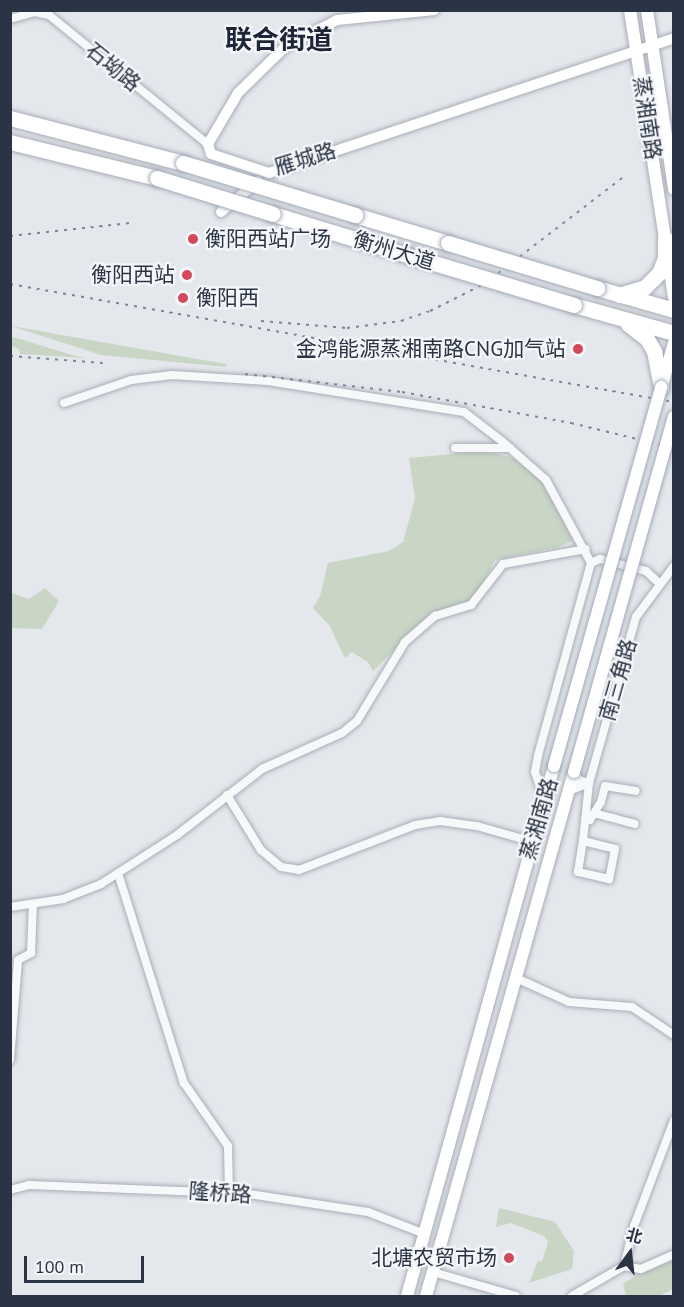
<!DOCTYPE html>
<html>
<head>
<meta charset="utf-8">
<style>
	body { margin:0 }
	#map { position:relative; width:684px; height:1307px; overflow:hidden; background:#e4e7ec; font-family:"PT Sans","Noto Sans SC",sans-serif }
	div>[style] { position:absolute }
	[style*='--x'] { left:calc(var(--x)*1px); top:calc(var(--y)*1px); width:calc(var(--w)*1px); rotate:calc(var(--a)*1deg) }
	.green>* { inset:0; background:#c9d6c5 }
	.roads { filter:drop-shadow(0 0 2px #a9aeb7) drop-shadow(0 0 2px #a9aeb7) }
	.street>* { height:8px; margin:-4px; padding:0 4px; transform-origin:4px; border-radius:4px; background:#f7f8fa }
	.secondary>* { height:10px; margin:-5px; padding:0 5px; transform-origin:5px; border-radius:5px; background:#fff }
	.primary>* { height:12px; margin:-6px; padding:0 6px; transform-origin:6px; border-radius:6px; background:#fff }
	.highway>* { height:15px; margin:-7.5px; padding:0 7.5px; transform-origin:7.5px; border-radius:7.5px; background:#fff }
	.rail>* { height:2px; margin-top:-1px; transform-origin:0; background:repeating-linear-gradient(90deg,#7d8696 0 3px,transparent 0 9px) }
	.bridges { filter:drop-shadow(0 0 2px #a3abb8) drop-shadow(0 0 2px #a3abb8) }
	.primary-bridge>* { height:12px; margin:-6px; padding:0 6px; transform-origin:6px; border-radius:6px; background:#fff }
	.highway-bridge>* { height:15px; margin:-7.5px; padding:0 7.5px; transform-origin:7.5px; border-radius:7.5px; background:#fff }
	.dots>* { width:16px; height:16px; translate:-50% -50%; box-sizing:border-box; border:3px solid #f4f6f9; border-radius:50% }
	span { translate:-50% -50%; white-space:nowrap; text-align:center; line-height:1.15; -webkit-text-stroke:4.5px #f4f6f9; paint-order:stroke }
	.street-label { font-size:21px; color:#2b3445 }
	.poi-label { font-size:21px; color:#2b3445 }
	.left { translate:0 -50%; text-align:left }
	.right { translate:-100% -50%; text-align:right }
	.district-label { font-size:27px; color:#1d2536; font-weight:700 }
	.frame { position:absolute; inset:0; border:12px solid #2b3445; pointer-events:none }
	.north { position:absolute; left:600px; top:1223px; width:60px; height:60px; -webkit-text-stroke:4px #f4f6f9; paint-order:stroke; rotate:15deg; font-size:16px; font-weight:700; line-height:24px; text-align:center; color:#2b3445 }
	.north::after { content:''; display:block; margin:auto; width:21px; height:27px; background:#2b3445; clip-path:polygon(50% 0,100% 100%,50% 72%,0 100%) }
	.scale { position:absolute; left:24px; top:1256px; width:120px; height:27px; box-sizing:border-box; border:3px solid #2b3445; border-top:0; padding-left:8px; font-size:18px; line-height:21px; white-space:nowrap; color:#2b3445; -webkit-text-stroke:4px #f4f6f9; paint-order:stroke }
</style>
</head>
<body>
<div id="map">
	<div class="green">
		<div style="clip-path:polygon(11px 326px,226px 364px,227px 367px,101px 355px)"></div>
		<div style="clip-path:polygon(10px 336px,72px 355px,86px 358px,20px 354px,19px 349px,11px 346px)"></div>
		<div style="clip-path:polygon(485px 451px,513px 458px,541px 480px,573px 540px,559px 547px,495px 560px,478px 593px,470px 600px,431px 613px,373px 671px,368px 662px,352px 652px,345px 658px,329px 625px,313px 608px,320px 596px,328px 563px,389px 551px,403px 542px,415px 499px,409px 458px)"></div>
		<div style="clip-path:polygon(45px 588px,59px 601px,42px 629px,11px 628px,11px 593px,29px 599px)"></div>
		<div style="clip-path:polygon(499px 1208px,555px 1222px,574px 1251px,572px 1269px,529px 1283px,538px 1261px,542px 1262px,548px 1242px,544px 1236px,511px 1223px,496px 1227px)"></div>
		<div style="clip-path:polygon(673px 1260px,673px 1289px,659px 1296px,626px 1296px,623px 1284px,641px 1272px)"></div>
	</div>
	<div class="roads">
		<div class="street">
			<div style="--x:10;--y:19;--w:25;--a:-16"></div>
			<div style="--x:34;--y:12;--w:15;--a:11"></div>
			<div style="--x:49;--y:15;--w:205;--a:39.1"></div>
			<div style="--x:64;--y:403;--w:71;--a:-18.9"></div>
			<div style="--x:131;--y:380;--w:41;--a:-7"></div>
			<div style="--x:172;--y:375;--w:96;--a:3.6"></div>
			<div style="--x:268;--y:381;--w:198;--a:9"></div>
			<div style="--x:464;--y:412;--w:49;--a:37.6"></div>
			<div style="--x:503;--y:442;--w:57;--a:41.5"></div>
			<div style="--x:546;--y:480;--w:94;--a:61.5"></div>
			<div style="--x:591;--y:563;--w:200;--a:105.4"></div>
			<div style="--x:538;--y:756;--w:16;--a:101"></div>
			<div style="--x:535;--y:772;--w:28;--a:71"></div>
			<div style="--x:455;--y:448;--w:55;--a:0"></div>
			<div style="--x:591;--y:563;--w:10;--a:-24"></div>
			<div style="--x:600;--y:559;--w:48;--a:14.6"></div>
			<div style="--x:646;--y:571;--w:18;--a:43"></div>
			<div style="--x:574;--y:772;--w:9;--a:58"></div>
			<div style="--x:579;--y:780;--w:10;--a:17"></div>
			<div style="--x:589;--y:783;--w:58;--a:95.9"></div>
			<div style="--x:583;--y:841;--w:33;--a:14"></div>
			<div style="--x:615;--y:849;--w:31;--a:101"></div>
			<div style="--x:609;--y:879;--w:32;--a:-167"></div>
			<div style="--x:578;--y:872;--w:31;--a:-81"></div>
			<div style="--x:569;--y:791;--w:22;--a:-22"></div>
			<div style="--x:589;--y:783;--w:173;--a:-74.2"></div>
			<div style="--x:636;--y:617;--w:64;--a:-53.3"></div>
			<div style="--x:227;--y:795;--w:65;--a:58.3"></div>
			<div style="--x:261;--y:850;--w:26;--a:40"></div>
			<div style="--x:281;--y:867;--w:18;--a:9"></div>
			<div style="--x:299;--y:870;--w:124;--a:-21.2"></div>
			<div style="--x:415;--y:825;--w:25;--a:-9"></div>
			<div style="--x:440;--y:821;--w:37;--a:8"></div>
			<div style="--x:477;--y:826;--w:58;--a:15.9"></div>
			<div style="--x:594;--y:813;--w:42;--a:15"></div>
			<div style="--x:585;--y:821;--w:5;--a:-11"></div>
			<div style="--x:590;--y:820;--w:21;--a:-59"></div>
			<div style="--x:601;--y:802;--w:16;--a:-76"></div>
			<div style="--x:605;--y:786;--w:31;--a:9"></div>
			<div style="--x:118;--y:873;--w:220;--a:72.6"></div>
			<div style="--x:184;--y:1083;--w:77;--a:55.1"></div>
			<div style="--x:228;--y:1146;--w:47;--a:88.8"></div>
			<div style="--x:10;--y:907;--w:54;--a:-8.6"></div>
			<div style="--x:63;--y:899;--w:41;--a:-21.5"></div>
			<div style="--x:101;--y:884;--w:90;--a:-32.8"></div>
			<div style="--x:177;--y:835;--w:108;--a:-37.8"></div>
			<div style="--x:262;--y:769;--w:88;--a:-24.2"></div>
			<div style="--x:342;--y:733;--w:19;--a:-39"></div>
			<div style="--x:357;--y:721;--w:92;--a:-58.7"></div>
			<div style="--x:405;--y:642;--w:40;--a:-41"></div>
			<div style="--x:435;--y:616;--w:38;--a:-17"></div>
			<div style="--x:471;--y:605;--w:52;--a:-52"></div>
			<div style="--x:503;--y:564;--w:84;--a:-10.2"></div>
			<div style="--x:516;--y:978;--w:58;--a:24.4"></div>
			<div style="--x:569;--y:1002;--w:63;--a:4.5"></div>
			<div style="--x:632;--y:1007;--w:50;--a:33.7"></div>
			<div style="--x:10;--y:1060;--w:100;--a:-85.4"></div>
			<div style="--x:18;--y:960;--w:15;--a:-28"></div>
			<div style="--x:31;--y:953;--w:49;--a:-87.7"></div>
			<div style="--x:10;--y:1190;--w:20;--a:-15"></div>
			<div style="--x:29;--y:1185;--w:220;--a:2.3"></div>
			<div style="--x:249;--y:1194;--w:120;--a:8.6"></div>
			<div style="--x:368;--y:1212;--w:61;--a:21.1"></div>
			<div style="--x:624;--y:1266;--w:41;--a:-76"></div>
			<div style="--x:634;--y:1226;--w:113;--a:-69.3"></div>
			<div style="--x:433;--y:1272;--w:86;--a:16.1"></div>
			<div style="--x:572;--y:1296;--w:60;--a:-30"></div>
			<div style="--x:624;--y:1266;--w:17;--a:10"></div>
			<div style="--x:641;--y:1269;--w:36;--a:-24"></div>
		</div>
		<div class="secondary">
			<div style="--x:208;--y:144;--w:10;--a:73"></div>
			<div style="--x:211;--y:154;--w:61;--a:18.1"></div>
			<div style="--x:269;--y:173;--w:427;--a:-18.4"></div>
			<div style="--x:208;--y:144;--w:59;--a:-59.5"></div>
			<div style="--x:238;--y:93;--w:66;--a:-44.4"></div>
			<div style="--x:285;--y:47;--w:59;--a:-27.4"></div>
			<div style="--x:337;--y:20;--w:98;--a:-5.9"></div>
			<div style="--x:221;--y:212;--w:48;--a:-40"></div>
		</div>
		<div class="primary">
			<div style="--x:630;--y:10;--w:291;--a:81.3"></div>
			<div style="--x:647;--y:10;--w:181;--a:81.4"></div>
			<div style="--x:662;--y:385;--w:44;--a:-74.1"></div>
			<div style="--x:407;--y:1296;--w:550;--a:-74.5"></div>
			<div style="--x:426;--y:1296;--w:544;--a:-74.23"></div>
		</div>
		<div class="highway">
			<div style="--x:10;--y:118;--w:179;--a:14.6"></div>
			<div style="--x:10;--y:142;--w:151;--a:13.8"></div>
			<div style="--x:273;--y:214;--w:147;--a:17"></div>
			<div style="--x:355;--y:215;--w:97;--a:16.8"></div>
			<div style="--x:597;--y:288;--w:80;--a:15.9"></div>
			<div style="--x:619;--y:295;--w:27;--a:-17"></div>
			<div style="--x:645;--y:287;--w:20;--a:-45"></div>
			<div style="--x:659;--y:273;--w:16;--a:-68"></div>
			<div style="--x:665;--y:258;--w:20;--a:-90"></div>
			<div style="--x:574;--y:305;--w:104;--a:15.6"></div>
			<div style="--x:628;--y:324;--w:24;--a:38"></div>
			<div style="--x:647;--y:339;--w:14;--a:60"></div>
			<div style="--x:654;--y:351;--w:37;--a:79"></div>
		</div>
	</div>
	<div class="rail">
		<div style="--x:10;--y:236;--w:121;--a:-6.2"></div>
		<div style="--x:10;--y:284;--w:674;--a:10.08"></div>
		<div style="--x:261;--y:321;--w:86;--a:4.7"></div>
		<div style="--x:347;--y:328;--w:54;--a:-7.4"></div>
		<div style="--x:401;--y:321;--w:31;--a:-19"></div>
		<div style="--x:430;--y:311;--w:60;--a:-26.6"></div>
		<div style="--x:484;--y:284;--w:174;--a:-37.5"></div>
		<div style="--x:10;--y:356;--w:93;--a:4.3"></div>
		<div style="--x:245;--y:374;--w:158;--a:6.5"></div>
		<div style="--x:402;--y:392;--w:172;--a:10.4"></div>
		<div style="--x:571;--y:423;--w:106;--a:13.6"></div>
	</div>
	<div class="bridges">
		<div class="primary-bridge">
			<div style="--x:554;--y:766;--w:394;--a:-74.2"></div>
			<div style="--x:574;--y:772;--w:369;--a:-74.3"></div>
		</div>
		<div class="highway-bridge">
			<div style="--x:183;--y:163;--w:180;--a:16.8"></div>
			<div style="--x:157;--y:178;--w:121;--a:17.2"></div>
			<div style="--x:448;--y:243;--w:156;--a:16.8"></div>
			<div style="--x:414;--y:257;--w:167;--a:16.7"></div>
		</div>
	</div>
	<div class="dots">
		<div style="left:193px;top:239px;background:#d1495b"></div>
		<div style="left:187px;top:275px;background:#d1495b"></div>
		<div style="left:183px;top:298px;background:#d1495b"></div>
		<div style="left:578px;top:349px;background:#d1495b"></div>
		<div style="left:509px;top:1258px;background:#d1495b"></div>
	</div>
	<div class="street-label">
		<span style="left:113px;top:67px;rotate:39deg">石坳路</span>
		<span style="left:647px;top:118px;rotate:81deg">蒸湘南路</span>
		<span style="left:305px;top:159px;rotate:-17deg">雁城路</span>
		<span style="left:394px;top:251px;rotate:17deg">衡州大道</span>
		<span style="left:618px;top:680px;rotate:-74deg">南三角路</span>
		<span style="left:539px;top:819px;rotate:-74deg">蒸湘南路</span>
		<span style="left:220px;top:1193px;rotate:4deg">隆桥路</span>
	</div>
	<div class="poi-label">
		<span class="left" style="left:205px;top:239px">衡阳西站广场</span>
		<span class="right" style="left:175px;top:275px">衡阳西站</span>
		<span class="left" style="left:196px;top:298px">衡阳西</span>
		<span class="right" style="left:566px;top:349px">金鸿能源蒸湘南路CNG加气站</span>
		<span class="right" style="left:497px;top:1258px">北塘农贸市场</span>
	</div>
	<div class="district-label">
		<span style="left:279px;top:40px">联合街道</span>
	</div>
	<div class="frame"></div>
	<div class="north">北</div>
	<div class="scale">100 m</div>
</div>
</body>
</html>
